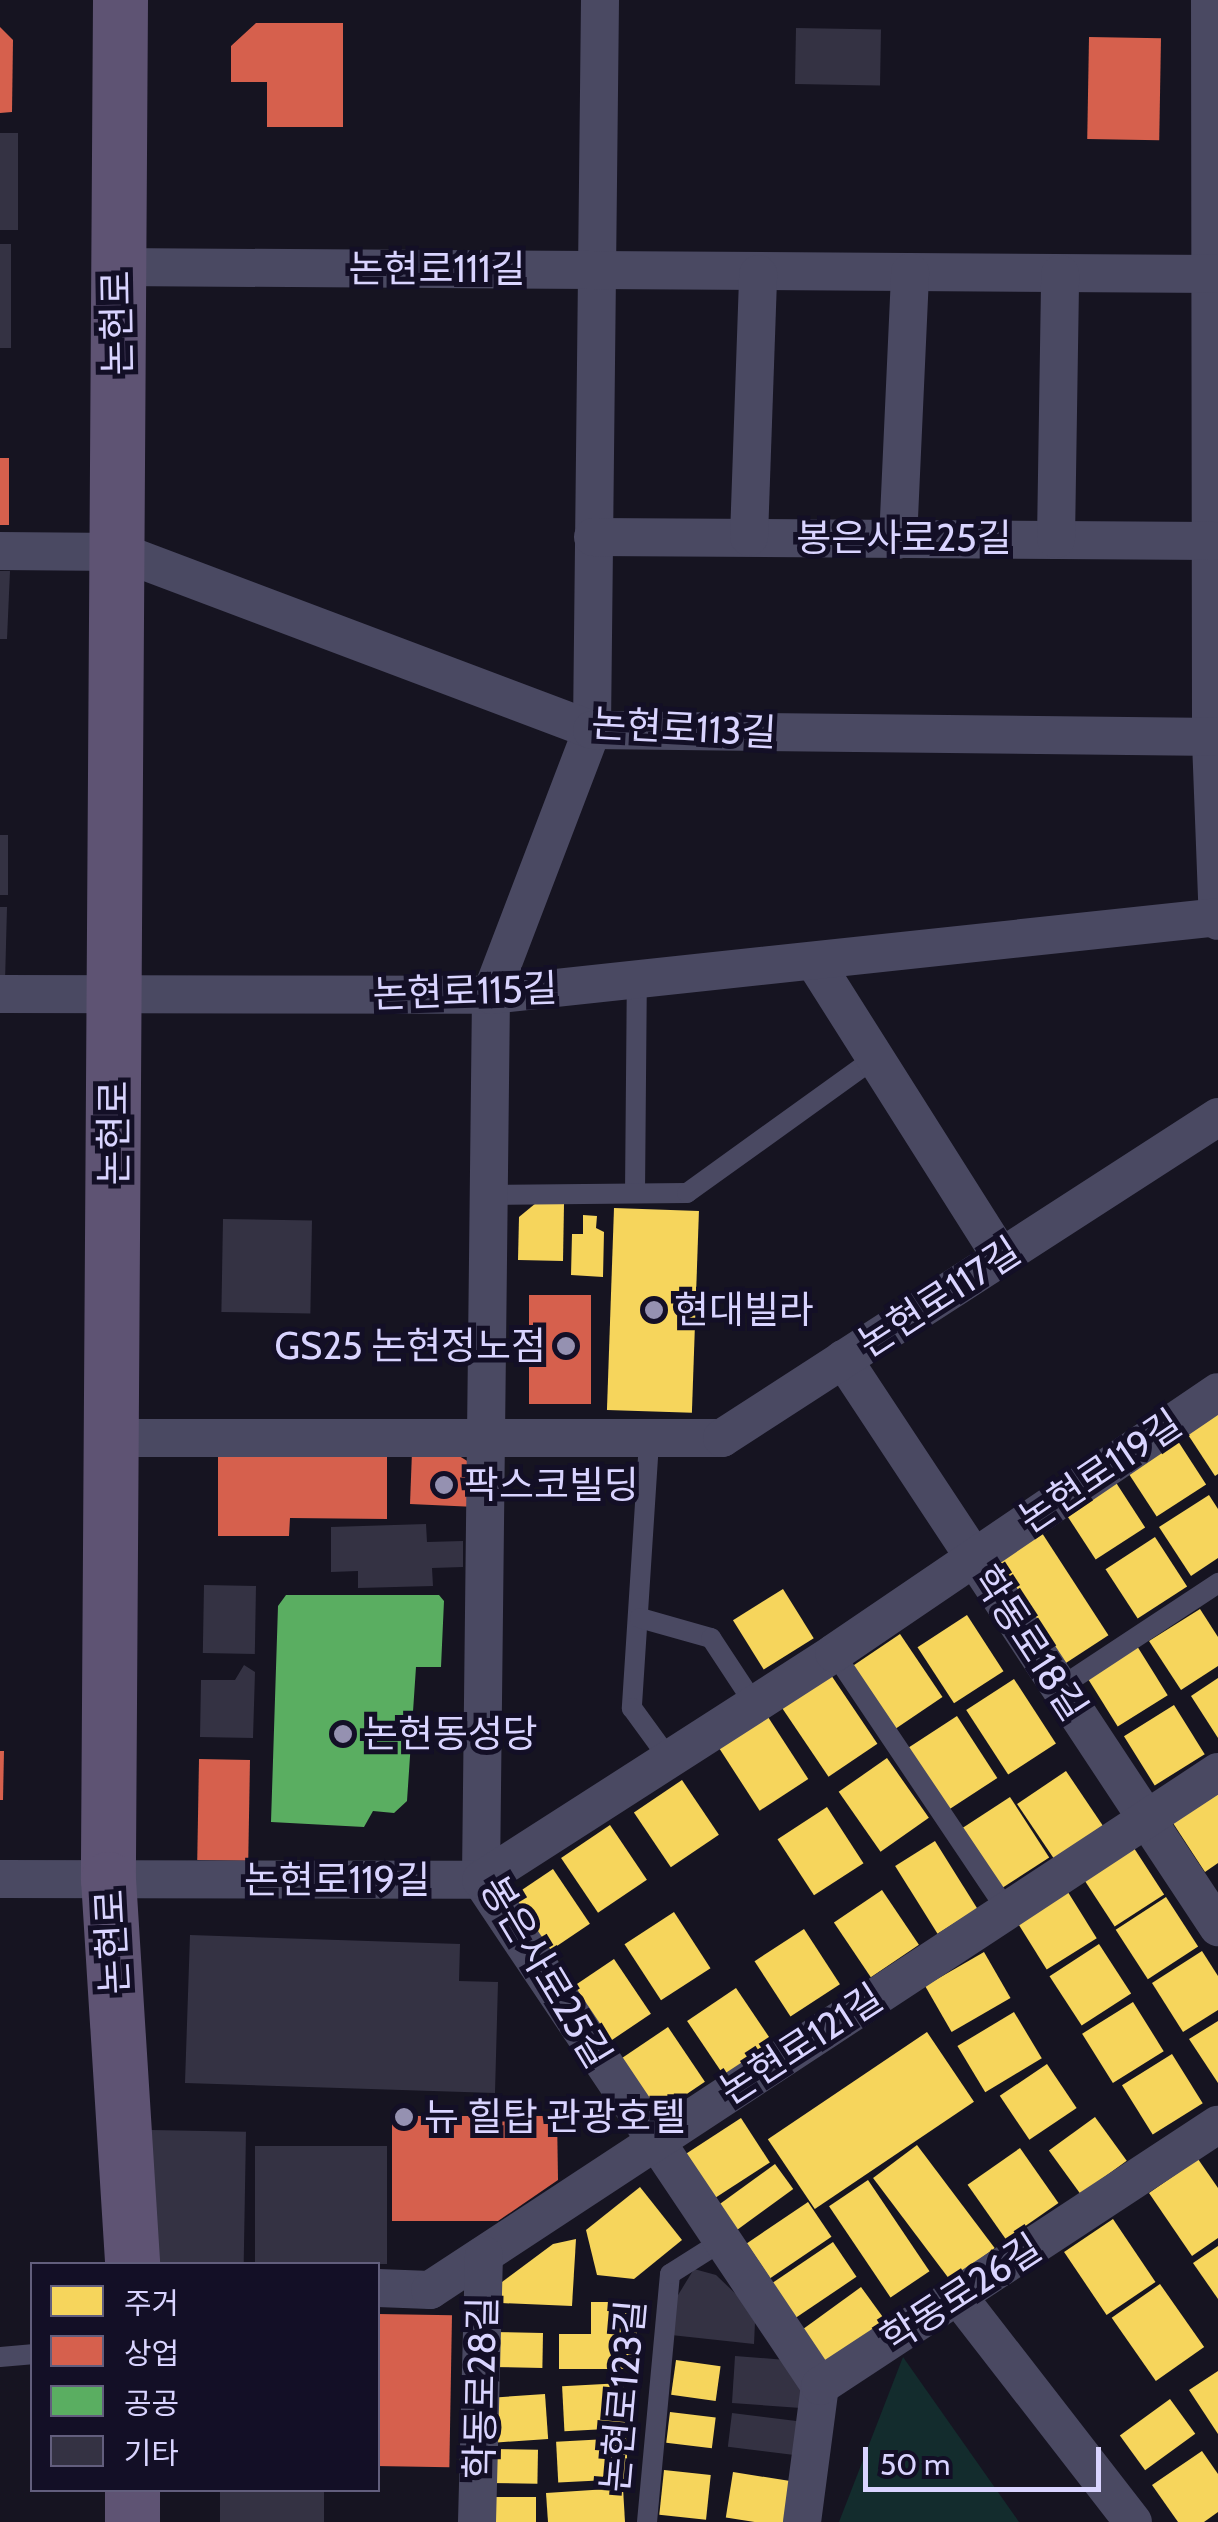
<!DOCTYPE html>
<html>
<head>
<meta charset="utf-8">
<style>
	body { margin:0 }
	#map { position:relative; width:1218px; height:2522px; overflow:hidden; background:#161421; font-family:Cabin,"Noto Sans KR",sans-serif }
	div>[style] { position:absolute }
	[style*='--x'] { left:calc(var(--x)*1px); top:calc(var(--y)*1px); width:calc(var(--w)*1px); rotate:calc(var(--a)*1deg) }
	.green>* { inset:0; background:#132c2d }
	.homes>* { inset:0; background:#f6d55c; transform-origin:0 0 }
	.shops>* { inset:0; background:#d6604d; transform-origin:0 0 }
	.public>* { inset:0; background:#5aae61 }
	.building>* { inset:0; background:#343243; transform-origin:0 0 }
	.lane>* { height:20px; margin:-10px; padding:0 10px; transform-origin:10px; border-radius:10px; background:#4a4962 }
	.street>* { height:38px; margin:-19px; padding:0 19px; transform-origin:19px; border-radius:19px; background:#4a4962 }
	.primary>* { height:55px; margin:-27.5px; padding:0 27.5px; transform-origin:27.5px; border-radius:27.5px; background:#5e5373 }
	.dots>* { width:28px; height:28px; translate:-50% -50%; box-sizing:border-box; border:5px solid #130f26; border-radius:50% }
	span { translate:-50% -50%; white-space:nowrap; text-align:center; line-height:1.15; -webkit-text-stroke:10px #130f26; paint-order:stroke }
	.street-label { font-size:38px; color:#d9d4ff }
	.poi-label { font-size:38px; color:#d9d4ff }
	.left { translate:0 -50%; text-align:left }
	.right { translate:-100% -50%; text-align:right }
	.legend { position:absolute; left:30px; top:2262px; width:350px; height:230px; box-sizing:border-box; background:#130f26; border:2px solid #625e7d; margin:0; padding:12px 18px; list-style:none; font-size:30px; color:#d9d4ff }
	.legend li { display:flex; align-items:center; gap:20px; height:50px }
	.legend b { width:50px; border:2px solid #625e7d }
	.scale { position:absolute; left:863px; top:2447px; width:238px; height:45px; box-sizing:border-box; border:5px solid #d9d4ff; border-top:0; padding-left:12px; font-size:30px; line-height:35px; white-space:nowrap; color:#d9d4ff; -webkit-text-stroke:8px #130f26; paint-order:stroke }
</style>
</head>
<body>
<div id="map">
	<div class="green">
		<div style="clip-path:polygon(903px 2357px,1019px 2522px,839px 2522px)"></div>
	</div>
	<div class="homes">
		<div style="clip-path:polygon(536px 1203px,564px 1204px,563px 1261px,518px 1260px,519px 1217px)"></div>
		<div style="left:614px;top:1208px;width:85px;height:202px;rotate:2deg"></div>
		<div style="clip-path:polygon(583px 1215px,597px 1216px,596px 1228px,604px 1232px,603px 1277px,571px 1275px,572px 1234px,583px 1234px)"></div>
		<div style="clip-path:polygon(1218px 1405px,1218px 1474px,1215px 1476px,1183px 1427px)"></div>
		<div style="left:1174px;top:1435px;width:59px;height:59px;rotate:57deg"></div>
		<div style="left:1113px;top:1478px;width:59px;height:59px;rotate:57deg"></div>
		<div style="clip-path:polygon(1209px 1495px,1218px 1509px,1218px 1558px,1191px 1576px,1159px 1527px)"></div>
		<div style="left:1042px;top:1533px;width:122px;height:59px;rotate:57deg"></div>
		<div style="left:1155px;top:1537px;width:59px;height:59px;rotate:57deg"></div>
		<div style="left:783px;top:1589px;width:58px;height:59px;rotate:58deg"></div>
		<div style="clip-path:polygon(1200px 1609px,1218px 1637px,1218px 1666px,1181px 1690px,1149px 1641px)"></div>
		<div style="left:967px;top:1615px;width:67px;height:59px;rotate:57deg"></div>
		<div style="left:900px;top:1634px;width:76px;height:58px;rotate:56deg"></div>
		<div style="left:1137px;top:1646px;width:58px;height:59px;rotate:58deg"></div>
		<div style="left:831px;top:1675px;width:83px;height:59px;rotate:56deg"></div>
		<div style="clip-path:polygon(1218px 1678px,1218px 1738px,1191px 1696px)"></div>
		<div style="left:1014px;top:1679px;width:77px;height:57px;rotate:57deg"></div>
		<div style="left:1174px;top:1705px;width:58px;height:59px;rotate:58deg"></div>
		<div style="left:957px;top:1716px;width:74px;height:59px;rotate:57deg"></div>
		<div style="left:768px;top:1717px;width:74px;height:58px;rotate:57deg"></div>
		<div style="left:887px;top:1758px;width:73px;height:59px;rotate:55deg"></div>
		<div style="left:1066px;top:1771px;width:66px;height:59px;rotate:56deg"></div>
		<div style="left:682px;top:1780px;width:66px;height:58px;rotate:56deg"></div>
		<div style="clip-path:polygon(1218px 1794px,1218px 1863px,1205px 1872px,1173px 1823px)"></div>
		<div style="left:1010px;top:1797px;width:72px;height:59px;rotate:57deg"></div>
		<div style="left:827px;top:1807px;width:67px;height:59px;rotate:57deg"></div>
		<div style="left:610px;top:1825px;width:66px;height:59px;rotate:56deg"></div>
		<div style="left:935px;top:1841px;width:80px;height:47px;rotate:58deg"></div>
		<div style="left:1132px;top:1845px;width:59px;height:59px;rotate:57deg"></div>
		<div style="left:553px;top:1869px;width:66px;height:59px;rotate:56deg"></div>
		<div style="left:1066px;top:1889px;width:58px;height:59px;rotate:58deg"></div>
		<div style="left:882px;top:1890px;width:66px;height:58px;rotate:56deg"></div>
		<div style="left:1166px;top:1897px;width:59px;height:60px;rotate:57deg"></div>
		<div style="left:674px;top:1912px;width:67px;height:59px;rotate:57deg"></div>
		<div style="left:804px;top:1929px;width:66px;height:59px;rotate:57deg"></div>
		<div style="left:1099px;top:1944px;width:59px;height:59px;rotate:57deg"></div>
		<div style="clip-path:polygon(1202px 1951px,1218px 1976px,1218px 2010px,1183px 2032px,1152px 1983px)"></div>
		<div style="left:984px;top:1952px;width:53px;height:68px;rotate:60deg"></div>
		<div style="left:614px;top:1959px;width:66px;height:59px;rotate:56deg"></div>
		<div style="left:736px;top:1988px;width:66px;height:59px;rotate:56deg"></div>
		<div style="left:1133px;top:2002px;width:58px;height:60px;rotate:58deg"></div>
		<div style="left:1014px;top:2012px;width:54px;height:66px;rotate:59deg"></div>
		<div style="clip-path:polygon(1218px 2021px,1218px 2083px,1189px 2039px)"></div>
		<div style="left:668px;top:2027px;width:66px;height:59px;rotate:56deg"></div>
		<div style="left:927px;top:2032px;width:84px;height:192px;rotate:56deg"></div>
		<div style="left:1172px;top:2054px;width:58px;height:59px;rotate:58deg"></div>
		<div style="left:1047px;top:2064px;width:53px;height:57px;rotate:56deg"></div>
		<div style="left:1095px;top:2117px;width:54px;height:57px;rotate:54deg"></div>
		<div style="left:741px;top:2118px;width:53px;height:82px;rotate:57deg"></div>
		<div style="left:917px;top:2145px;width:129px;height:55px;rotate:53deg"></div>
		<div style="left:1020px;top:2148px;width:67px;height:64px;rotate:55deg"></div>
		<div style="clip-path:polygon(1198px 2159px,1218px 2188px,1218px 2238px,1192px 2256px,1149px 2193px)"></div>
		<div style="left:775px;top:2164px;width:31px;height:81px;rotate:54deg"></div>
		<div style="left:868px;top:2180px;width:110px;height:47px;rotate:56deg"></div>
		<div style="clip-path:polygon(640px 2187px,682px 2240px,634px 2279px,597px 2275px,586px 2230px)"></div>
		<div style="left:808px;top:2202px;width:42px;height:74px;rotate:56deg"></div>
		<div style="left:1113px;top:2219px;width:76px;height:59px;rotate:56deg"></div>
		<div style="clip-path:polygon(576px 2239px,572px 2306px,501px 2303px,502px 2282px,553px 2244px)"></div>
		<div style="left:833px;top:2242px;width:42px;height:75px;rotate:56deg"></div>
		<div style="clip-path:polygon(1218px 2246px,1218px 2299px,1193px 2263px)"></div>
		<div style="left:1160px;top:2284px;width:77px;height:59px;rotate:55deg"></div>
		<div style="left:861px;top:2287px;width:44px;height:83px;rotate:54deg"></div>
		<div style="clip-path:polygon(591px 2302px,637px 2302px,637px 2369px,559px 2369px,559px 2334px,591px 2334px)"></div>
		<div style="left:489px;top:2332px;width:54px;height:35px;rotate:1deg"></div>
		<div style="left:676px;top:2360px;width:45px;height:35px;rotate:8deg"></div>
		<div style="clip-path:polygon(1218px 2371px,1218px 2434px,1189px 2390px)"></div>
		<div style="left:623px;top:2383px;width:45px;height:61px;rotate:87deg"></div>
		<div style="left:545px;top:2394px;width:45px;height:61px;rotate:86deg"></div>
		<div style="left:1170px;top:2399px;width:43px;height:62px;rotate:54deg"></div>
		<div style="left:670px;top:2412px;width:46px;height:31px;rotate:7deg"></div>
		<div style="left:626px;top:2438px;width:41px;height:70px;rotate:87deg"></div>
		<div style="left:489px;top:2449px;width:49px;height:34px;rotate:1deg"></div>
		<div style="clip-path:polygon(1202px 2451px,1218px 2474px,1218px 2512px,1204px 2522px,1178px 2522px,1152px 2485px)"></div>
		<div style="left:664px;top:2470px;width:47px;height:45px;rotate:6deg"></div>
		<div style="left:733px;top:2472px;width:61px;height:46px;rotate:9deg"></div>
		<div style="clip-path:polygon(623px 2488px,625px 2522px,548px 2522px,546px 2493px)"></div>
		<div style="left:536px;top:2497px;width:25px;height:55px;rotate:90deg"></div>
	</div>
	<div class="shops">
		<div style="clip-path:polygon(256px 23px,343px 23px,343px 127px,267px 127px,267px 82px,231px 82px,231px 46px)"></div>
		<div style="clip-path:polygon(0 27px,13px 40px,12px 112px,0 113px)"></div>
		<div style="left:1089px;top:37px;width:72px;height:102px;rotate:1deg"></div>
		<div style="left:0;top:458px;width:9px;height:67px"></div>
		<div style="left:529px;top:1295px;width:62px;height:109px"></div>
		<div style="clip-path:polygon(218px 1449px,387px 1450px,387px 1519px,290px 1518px,289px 1536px,218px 1536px)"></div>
		<div style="clip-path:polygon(451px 1451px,477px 1467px,476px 1507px,410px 1504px,412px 1452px)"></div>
		<div style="clip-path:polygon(0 1751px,4px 1751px,3px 1800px,0 1800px)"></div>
		<div style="left:199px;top:1759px;width:51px;height:101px;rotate:1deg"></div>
		<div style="clip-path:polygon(392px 2116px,557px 2116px,558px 2180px,498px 2221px,392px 2221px)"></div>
		<div style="left:378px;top:2314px;width:74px;height:152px;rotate:1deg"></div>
	</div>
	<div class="public">
		<div style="clip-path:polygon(286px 1595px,439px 1595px,444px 1601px,441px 1667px,416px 1667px,407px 1801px,394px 1813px,373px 1811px,364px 1827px,271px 1822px,278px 1606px)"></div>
	</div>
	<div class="building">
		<div style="left:796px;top:28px;width:85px;height:56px;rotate:1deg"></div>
		<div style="left:0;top:133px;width:18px;height:97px"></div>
		<div style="left:0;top:244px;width:11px;height:104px"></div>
		<div style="clip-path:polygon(0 571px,10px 571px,7px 639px,0 639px)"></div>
		<div style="left:0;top:835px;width:8px;height:60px"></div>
		<div style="clip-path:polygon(0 907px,7px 907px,5px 982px,0 982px)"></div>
		<div style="left:223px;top:1219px;width:89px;height:93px;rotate:1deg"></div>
		<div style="clip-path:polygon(426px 1524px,427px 1542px,463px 1541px,463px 1567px,432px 1568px,433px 1586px,358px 1588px,358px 1571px,331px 1572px,331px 1527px)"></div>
		<div style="left:204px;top:1585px;width:52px;height:68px;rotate:1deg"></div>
		<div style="clip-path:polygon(244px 1665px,255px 1672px,253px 1738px,200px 1737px,201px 1680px,235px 1680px)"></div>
		<div style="clip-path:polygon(190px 1935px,460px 1944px,459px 1981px,498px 1982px,495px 2093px,185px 2083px)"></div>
		<div style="left:151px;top:2130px;width:95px;height:134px;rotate:1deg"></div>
		<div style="left:255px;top:2146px;width:132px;height:118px"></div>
		<div style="clip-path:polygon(694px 2269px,716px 2275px,738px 2296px,755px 2322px,754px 2344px,671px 2335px,675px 2300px)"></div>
		<div style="clip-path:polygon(735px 2356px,786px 2360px,803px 2386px,801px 2408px,732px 2403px)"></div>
		<div style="left:732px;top:2413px;width:69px;height:34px;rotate:7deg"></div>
		<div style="left:220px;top:2490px;width:104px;height:32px"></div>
	</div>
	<div class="lane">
		<div style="--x:635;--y:1193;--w:211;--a:-89.5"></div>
		<div style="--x:489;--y:1195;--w:198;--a:-0.6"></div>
		<div style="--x:687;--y:1193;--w:231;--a:-35.7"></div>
		<div style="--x:649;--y:1442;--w:267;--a:93.7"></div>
		<div style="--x:632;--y:1708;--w:63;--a:54"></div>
		<div style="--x:640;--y:1618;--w:74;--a:15.7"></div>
		<div style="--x:711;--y:1638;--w:77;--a:56.7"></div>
		<div style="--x:834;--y:1653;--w:308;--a:56.1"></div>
		<div style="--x:1059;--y:1688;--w:191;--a:-33.4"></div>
		<div style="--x:0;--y:2357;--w:32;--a:-5"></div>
		<div style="--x:647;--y:2522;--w:249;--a:-84.7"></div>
		<div style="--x:670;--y:2274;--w:58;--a:-32.3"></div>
	</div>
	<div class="street">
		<div style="--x:600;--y:0;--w:730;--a:90.63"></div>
		<div style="--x:592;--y:730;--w:284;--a:110.9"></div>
		<div style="--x:491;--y:995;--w:885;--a:90.65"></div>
		<div style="--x:481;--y:1880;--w:609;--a:56.18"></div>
		<div style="--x:1210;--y:0;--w:741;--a:89.92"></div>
		<div style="--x:1211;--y:741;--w:180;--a:87.8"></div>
		<div style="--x:116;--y:267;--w:1102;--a:0.36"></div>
		<div style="--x:593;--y:537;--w:621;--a:0.37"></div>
		<div style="--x:749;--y:537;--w:263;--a:-88"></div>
		<div style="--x:1056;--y:539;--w:265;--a:-89.1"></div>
		<div style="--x:898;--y:540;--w:268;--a:-87.4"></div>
		<div style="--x:0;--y:551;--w:120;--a:0.5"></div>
		<div style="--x:120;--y:552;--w:504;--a:20.66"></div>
		<div style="--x:592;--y:730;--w:626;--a:0.64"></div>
		<div style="--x:814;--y:961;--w:350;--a:57.7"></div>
		<div style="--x:0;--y:994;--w:491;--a:0.1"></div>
		<div style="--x:491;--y:995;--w:731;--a:-6.12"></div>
		<div style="--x:843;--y:1359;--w:681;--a:56.57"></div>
		<div style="--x:112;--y:1438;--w:610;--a:0"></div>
		<div style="--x:722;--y:1438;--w:591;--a:-32.91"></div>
		<div style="--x:0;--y:1879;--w:481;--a:0.1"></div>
		<div style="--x:481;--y:1880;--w:420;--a:-32.7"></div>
		<div style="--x:834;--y:1653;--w:464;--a:-34.2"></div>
		<div style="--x:378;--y:2288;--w:52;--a:2.2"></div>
		<div style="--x:430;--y:2290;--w:943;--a:-33.32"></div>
		<div style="--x:957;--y:2295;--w:287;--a:52.2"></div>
		<div style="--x:477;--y:2522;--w:267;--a:-88.5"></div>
		<div style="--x:802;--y:2522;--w:137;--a:-82.5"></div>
		<div style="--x:820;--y:2386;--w:476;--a:-33.3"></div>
	</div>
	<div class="primary">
		<div style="--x:120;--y:0;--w:1879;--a:90.37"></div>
		<div style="--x:108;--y:1879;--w:386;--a:86.4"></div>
		<div style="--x:132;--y:2490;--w:32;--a:90"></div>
	</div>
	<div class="dots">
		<div style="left:654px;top:1310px;background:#9591b1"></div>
		<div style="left:566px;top:1346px;background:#9591b1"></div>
		<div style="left:444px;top:1485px;background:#9591b1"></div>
		<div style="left:343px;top:1734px;background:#9591b1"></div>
		<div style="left:404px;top:2117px;background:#9591b1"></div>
	</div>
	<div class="street-label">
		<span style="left:437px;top:269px">논현로111길</span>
		<span style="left:117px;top:323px;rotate:-91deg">논현로</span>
		<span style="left:904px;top:538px">봉은사로25길</span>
		<span style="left:684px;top:728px;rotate:3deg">논현로113길</span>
		<span style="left:465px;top:991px;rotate:-2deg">논현로115길</span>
		<span style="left:114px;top:1133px;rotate:-90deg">논현로</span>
		<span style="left:939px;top:1297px;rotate:-33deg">논현로117길</span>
		<span style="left:1100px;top:1471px;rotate:-34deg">논현로119길</span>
		<span style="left:1030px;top:1643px;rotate:57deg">학동로18길</span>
		<span style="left:337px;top:1880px">논현로119길</span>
		<span style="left:112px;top:1942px;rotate:-93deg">논현로</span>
		<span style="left:546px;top:1972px;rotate:59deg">봉은사로25길</span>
		<span style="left:801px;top:2044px;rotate:-33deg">논현로121길</span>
		<span style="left:961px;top:2293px;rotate:-33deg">학동로26길</span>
		<span style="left:481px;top:2388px;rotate:-89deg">학동로28길</span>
		<span style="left:623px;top:2396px;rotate:-85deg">논현로123길</span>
	</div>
	<div class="poi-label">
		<span class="left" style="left:674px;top:1310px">현대빌라</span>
		<span class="right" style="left:546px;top:1346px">GS25 논현정노점</span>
		<span class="left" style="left:464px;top:1485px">팍스코빌딩</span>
		<span class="left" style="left:363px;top:1734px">논현동성당</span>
		<span class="left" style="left:424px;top:2117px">뉴 힐탑 관광호텔</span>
	</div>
	<ul class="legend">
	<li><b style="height:28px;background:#f6d55c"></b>주거</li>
	<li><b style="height:28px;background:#d6604d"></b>상업</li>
	<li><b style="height:28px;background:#5aae61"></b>공공</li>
	<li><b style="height:28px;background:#343243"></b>기타</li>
	</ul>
	<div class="scale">50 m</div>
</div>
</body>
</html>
